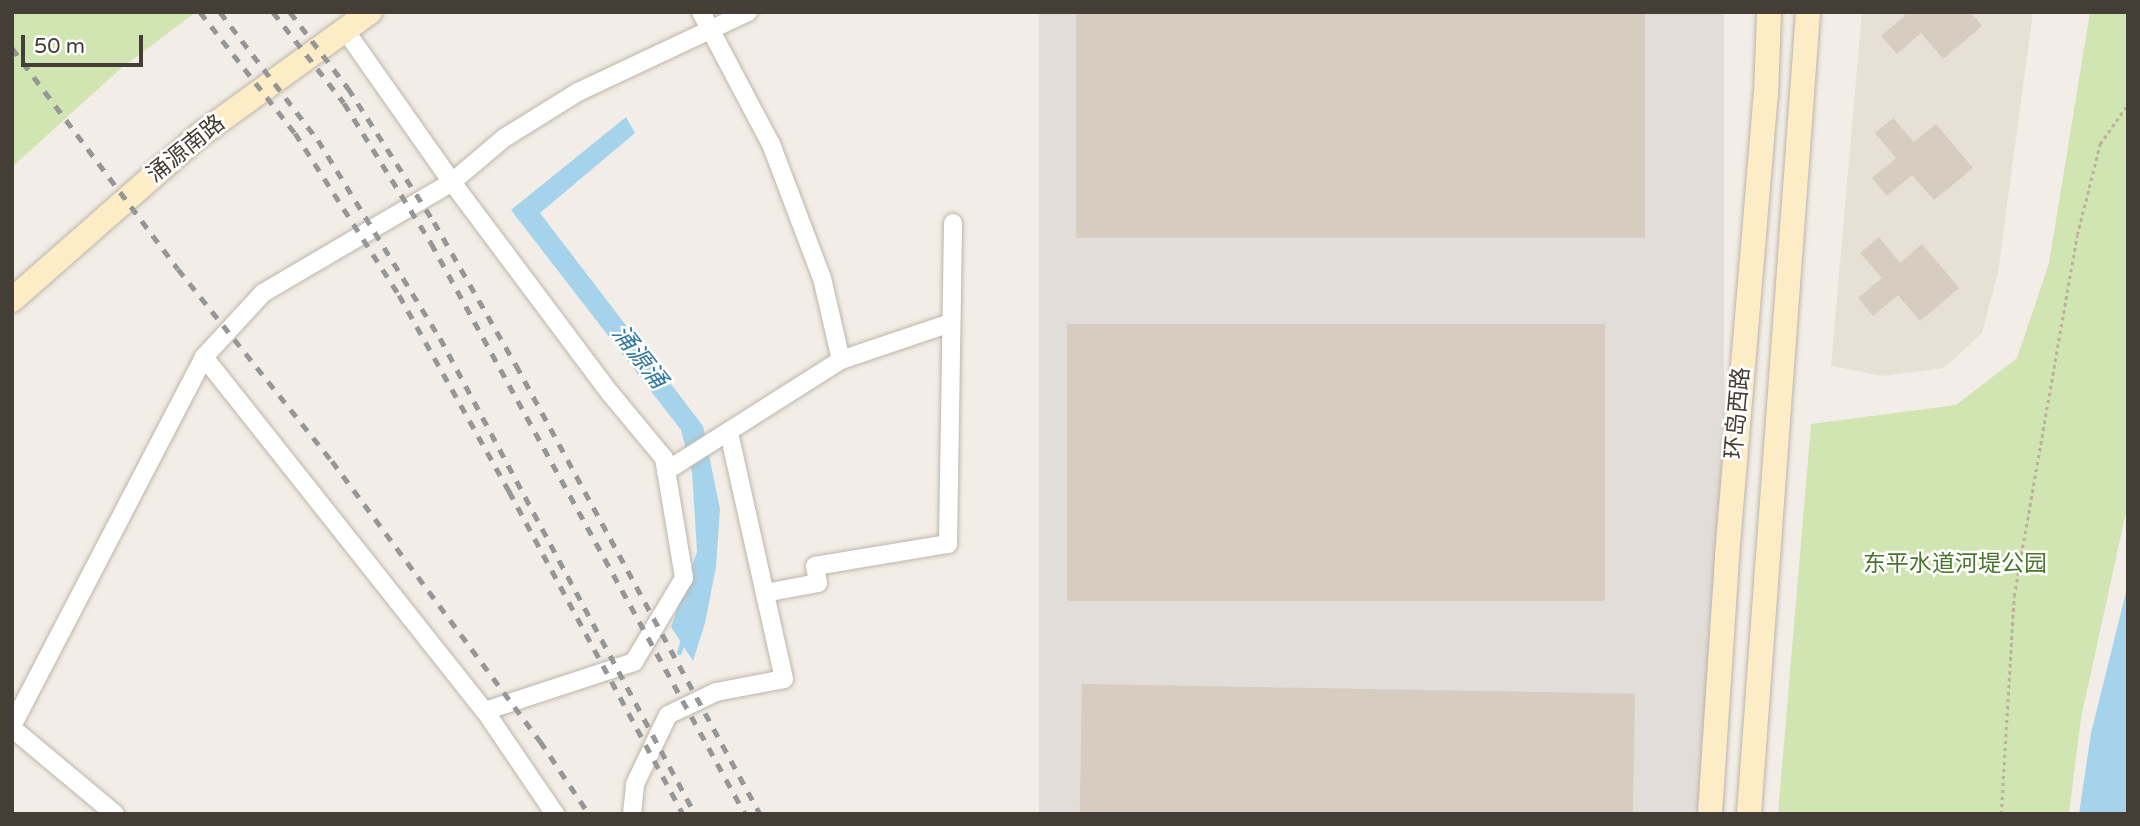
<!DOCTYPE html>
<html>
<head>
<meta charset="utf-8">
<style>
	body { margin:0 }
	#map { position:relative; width:2140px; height:826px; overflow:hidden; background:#f2eee7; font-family:"Varela Round","Noto Sans SC",sans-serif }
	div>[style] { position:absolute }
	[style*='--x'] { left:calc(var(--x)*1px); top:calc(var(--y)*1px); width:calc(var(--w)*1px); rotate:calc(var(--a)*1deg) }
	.residential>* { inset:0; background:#e6e0d5 }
	.industrial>* { inset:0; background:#e2ddd8; transform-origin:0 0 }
	.green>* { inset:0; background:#d0e5b1 }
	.water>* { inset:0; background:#a6d3ec }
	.stream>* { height:5px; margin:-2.5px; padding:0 2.5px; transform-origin:2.5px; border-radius:2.5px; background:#a6d3ec }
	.building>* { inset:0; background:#d6ccc0; transform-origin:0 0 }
	.path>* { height:2.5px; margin-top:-1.25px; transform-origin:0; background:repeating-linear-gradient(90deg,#beb09c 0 3.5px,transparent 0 7px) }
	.roads { filter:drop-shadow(0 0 2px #bdb5aa) drop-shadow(0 0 2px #bdb5aa) }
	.minor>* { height:18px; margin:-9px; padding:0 9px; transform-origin:9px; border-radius:9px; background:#fff }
	.secondary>* { height:24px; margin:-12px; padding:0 12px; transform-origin:12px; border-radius:12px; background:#fcedc7 }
	.rail>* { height:5px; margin-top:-2.5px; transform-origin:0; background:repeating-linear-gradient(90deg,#969696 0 9px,transparent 0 18px) }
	span { translate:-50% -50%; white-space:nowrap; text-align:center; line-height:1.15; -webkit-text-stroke:5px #fff; paint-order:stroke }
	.street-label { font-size:23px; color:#453e36 }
	.park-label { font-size:23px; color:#4b742c }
	.water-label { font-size:24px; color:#337aa3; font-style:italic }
	.frame { position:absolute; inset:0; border:14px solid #453e36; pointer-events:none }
	.scale { position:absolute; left:21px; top:35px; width:122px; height:32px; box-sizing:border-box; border:4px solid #453e36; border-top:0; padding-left:9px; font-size:21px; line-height:24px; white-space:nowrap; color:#453e36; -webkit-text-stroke:5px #fff; paint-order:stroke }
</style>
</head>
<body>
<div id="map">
	<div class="residential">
		<div style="clip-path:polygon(1862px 12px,2033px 12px,1998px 272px,1982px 333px,1944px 368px,1882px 376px,1831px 366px)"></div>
	</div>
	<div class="industrial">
		<div style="left:1039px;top:12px;width:685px;height:803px"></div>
	</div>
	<div class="green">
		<div style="clip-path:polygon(12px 12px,196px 12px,119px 70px,12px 167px)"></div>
		<div style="clip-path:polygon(2090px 12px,2128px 12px,2128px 503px,2081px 718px,2069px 814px,1778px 814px,1811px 424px,1956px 405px,2017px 358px,2049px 263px)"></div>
	</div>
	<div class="water">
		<div style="clip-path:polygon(626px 117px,635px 133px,540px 213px,703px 426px,720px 509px,716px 567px,705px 623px,693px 661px,671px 627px,697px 552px,692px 472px,681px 430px,511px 210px)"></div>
		<div style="clip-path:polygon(2128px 584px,2128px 814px,2079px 814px,2091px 733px)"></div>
	</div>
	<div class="stream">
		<div style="--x:679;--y:652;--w:14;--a:-73"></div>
	</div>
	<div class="building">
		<div style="left:1076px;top:12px;width:569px;height:226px"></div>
		<div style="clip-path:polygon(1902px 12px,1970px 12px,1982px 26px,1943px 59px,1921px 33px,1897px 54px,1881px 36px,1905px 16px)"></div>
		<div style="clip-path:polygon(1893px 118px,1914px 142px,1936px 124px,1973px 168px,1934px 200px,1912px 175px,1887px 196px,1872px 178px,1896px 158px,1875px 133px)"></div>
		<div style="clip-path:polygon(1879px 237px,1900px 263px,1922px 244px,1959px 288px,1920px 321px,1898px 295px,1873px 316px,1858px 298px,1882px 278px,1860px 253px)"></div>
		<div style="left:1067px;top:324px;width:538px;height:277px"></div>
		<div style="left:1082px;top:684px;width:553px;height:130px;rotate:1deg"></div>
	</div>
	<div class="path">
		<div style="--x:2001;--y:814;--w:218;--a:-86.6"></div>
		<div style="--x:2014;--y:596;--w:366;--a:-80.1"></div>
		<div style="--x:2077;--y:235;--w:94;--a:-75.8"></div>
		<div style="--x:2100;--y:144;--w:49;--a:-55"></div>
	</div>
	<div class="roads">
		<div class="minor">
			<div style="--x:701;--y:12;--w:149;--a:62.1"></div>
			<div style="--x:771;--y:144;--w:143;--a:69.2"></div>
			<div style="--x:822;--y:278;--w:84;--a:77"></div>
			<div style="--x:345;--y:30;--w:186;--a:54.9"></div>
			<div style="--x:452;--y:182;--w:264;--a:53.2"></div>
			<div style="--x:610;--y:393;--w:85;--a:50.3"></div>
			<div style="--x:664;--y:458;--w:122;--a:80.5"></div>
			<div style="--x:684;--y:578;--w:98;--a:120.8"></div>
			<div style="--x:634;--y:662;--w:157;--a:161.8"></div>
			<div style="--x:485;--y:711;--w:125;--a:55.8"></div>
			<div style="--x:204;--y:357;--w:452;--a:51.6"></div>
			<div style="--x:666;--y:471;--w:207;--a:-32.4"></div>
			<div style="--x:841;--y:360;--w:115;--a:-18.7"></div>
			<div style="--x:765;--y:593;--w:54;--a:-10.7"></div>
			<div style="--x:818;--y:583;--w:17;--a:-100"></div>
			<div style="--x:815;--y:566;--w:135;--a:-9.4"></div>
			<div style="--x:948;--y:544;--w:321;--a:-89.1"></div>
			<div style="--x:12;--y:726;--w:416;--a:-62.5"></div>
			<div style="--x:204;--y:357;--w:87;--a:-47.3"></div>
			<div style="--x:263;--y:293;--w:219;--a:-30.4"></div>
			<div style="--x:452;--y:182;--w:68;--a:-40.2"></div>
			<div style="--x:504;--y:138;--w:87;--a:-31.9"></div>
			<div style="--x:578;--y:92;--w:188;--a:-25.2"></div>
			<div style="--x:12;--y:728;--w:134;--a:39.9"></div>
			<div style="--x:632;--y:814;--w:30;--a:-84"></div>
			<div style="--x:635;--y:784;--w:76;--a:-64.4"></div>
			<div style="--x:668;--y:715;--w:53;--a:-25.6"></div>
			<div style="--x:716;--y:692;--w:69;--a:-10.8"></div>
			<div style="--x:784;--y:679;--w:252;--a:-102.6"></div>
		</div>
		<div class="secondary">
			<div style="--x:12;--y:300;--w:250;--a:-41.3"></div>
			<div style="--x:200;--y:135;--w:210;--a:-35.9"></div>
			<div style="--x:1710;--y:814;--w:259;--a:-86.2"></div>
			<div style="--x:1727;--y:556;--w:463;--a:-85.2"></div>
			<div style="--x:1766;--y:95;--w:83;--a:-87.9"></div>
			<div style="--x:1749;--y:814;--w:804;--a:-85.79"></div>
		</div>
	</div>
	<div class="rail">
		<div style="--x:200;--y:12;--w:154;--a:51.9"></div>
		<div style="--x:295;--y:133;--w:193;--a:57.3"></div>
		<div style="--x:399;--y:295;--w:225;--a:60.7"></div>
		<div style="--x:509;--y:491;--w:367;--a:61.7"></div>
		<div style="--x:220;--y:12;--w:161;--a:52.6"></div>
		<div style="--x:318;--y:140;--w:233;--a:58.4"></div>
		<div style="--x:440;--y:338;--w:540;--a:61.82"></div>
		<div style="--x:273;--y:12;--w:115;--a:52"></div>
		<div style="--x:344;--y:103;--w:165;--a:58.1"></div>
		<div style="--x:431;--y:243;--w:652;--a:61.19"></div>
		<div style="--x:290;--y:12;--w:96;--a:52.7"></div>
		<div style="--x:348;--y:88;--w:159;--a:57.3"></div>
		<div style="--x:434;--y:222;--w:165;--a:60.2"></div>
		<div style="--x:516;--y:365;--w:511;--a:61.48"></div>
		<div style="--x:12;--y:48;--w:276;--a:53.1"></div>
		<div style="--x:178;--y:269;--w:246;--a:51.3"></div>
		<div style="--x:332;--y:461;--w:349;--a:53.4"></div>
		<div style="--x:540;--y:741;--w:88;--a:56.1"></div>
	</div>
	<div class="street-label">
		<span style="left:186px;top:149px;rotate:-39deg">涌源南路</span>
		<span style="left:1738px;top:413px;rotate:-85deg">环岛西路</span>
	</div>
	<div class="park-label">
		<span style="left:1955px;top:564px">东平水道河堤公园</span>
	</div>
	<div class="water-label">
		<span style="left:639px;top:357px;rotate:52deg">涌源涌</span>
	</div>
	<div class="frame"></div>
	<div class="scale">50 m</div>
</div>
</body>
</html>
